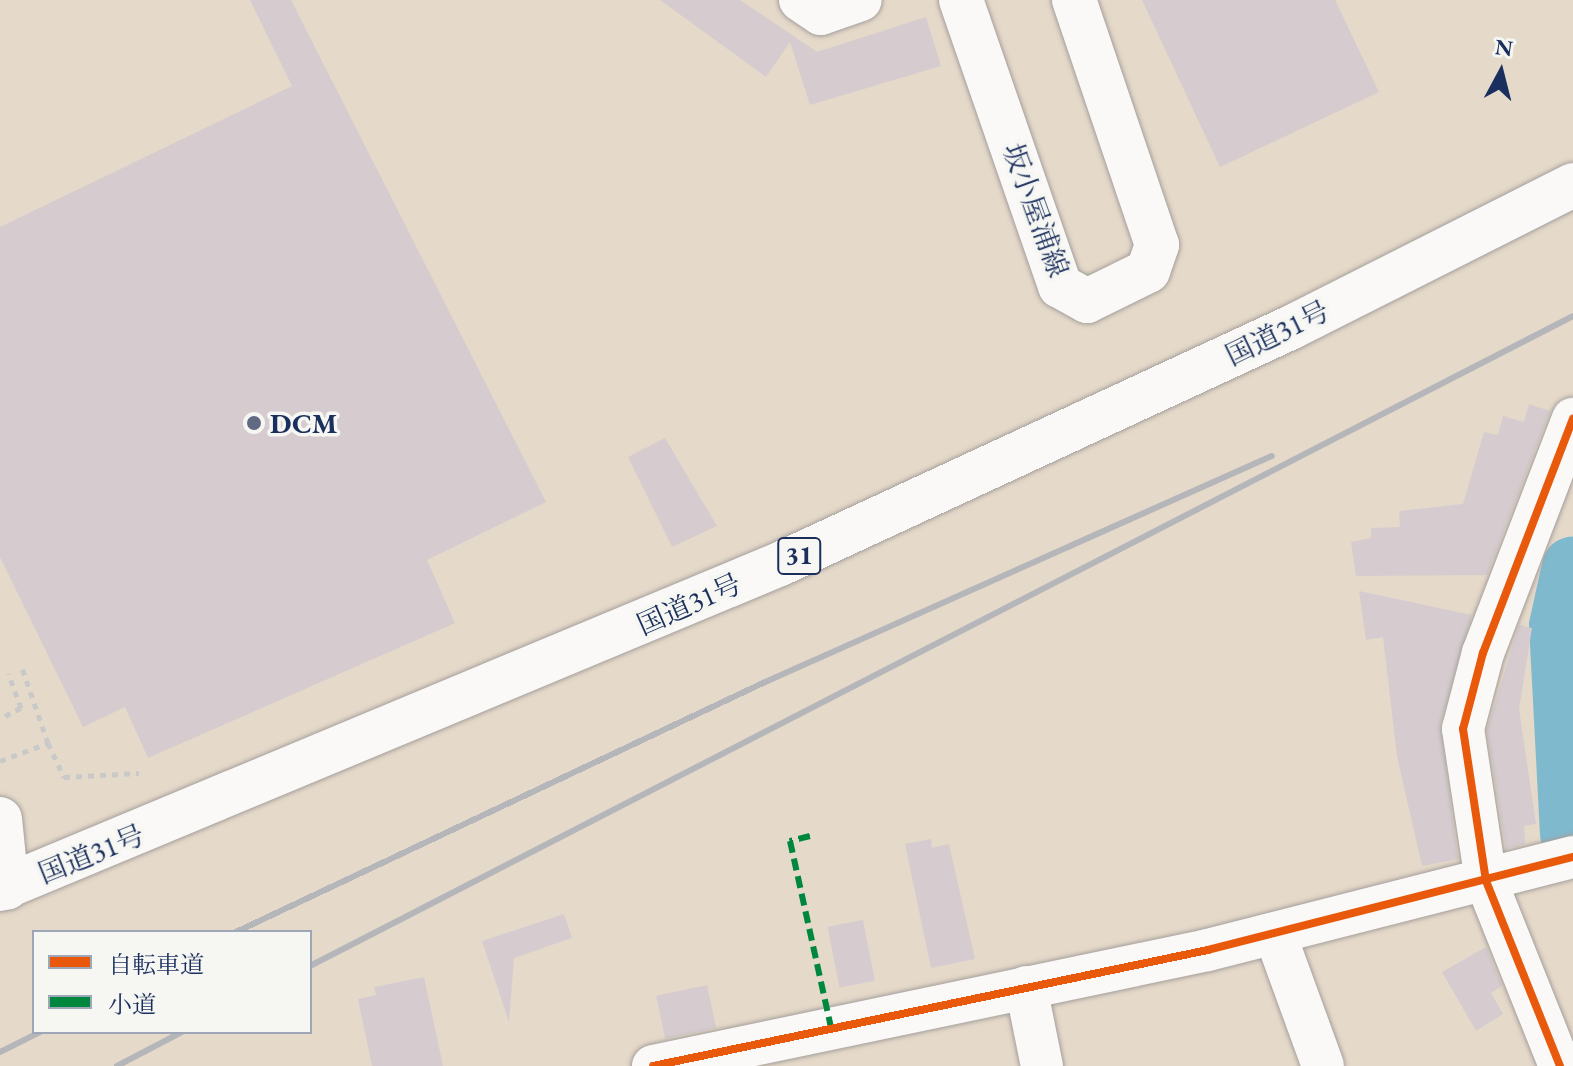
<!DOCTYPE html>
<html>
<head>
<meta charset="utf-8">
<style>
	body { margin:0 }
	#map { position:relative; width:1573px; height:1066px; overflow:hidden; background:#e5d9c9; font-family:"EB Garamond","Noto Serif JP",serif }
	div>[style] { position:absolute }
	[style*='--x'] { left:calc(var(--x)*1px); top:calc(var(--y)*1px); width:calc(var(--w)*1px); rotate:calc(var(--a)*1deg) }
	.river>* { height:62px; margin:-31px; padding:0 31px; transform-origin:31px; border-radius:31px; background:#7fb9ce }
	.building>* { inset:0; background:#d6cccf; transform-origin:0 0 }
	.path>* { height:5px; margin-top:-2.5px; transform-origin:0; background:repeating-linear-gradient(90deg,#cac9c9 0 6px,transparent 0 12px) }
	.roads { filter:drop-shadow(0 0 2px #a49f9c) drop-shadow(0 0 2px #a49f9c) }
	.street>* { height:42px; margin:-21px; padding:0 21px; transform-origin:21px; border-radius:21px; background:#fbf9f7 }
	.secondary>* { height:44px; margin:-22px; padding:0 22px; transform-origin:22px; border-radius:22px; background:#fbf9f7 }
	.highway>* { height:44px; margin:-22px; padding:0 22px; transform-origin:22px; border-radius:22px; background:#fbf9f7 }
	.rail>* { height:6px; margin:-3px; padding:0 3px; transform-origin:3px; border-radius:3px; background:#b5b6b9 }
	.quiet>* { height:6px; margin-top:-3px; transform-origin:0; background:repeating-linear-gradient(90deg,#00873e 0 12px,transparent 0 18px) }
	.cycleway>* { height:8px; margin:-4px; padding:0 4px; transform-origin:4px; border-radius:4px; background:#e8590c }
	.dots>* { width:22px; height:22px; translate:-50% -50%; box-sizing:border-box; border:4px solid #f6f6f2; border-radius:50% }
	span { translate:-50% -50%; white-space:nowrap; text-align:center; line-height:1.15; -webkit-text-stroke:7px #f6f6f2; paint-order:stroke }
	.shield-label span { padding:2px 6px; background:#f6f6f2; border:2px solid; border-radius:6px; -webkit-text-stroke-width:0 }
	.shield-label { font-size:26px; color:#1b2f5e; font-weight:700 }
	.street-label { font-size:28px; color:#1b2f5e }
	.poi-label { font-size:28px; color:#1b2f5e; font-weight:700 }
	.left { translate:0 -50%; text-align:left }
	.legend { position:absolute; left:32px; top:930px; width:280px; height:104px; box-sizing:border-box; background:#f6f6f2; border:2px solid #9ea6b7; margin:0; padding:10px 14px; list-style:none; font-size:24px; color:#1b2f5e }
	.legend li { display:flex; align-items:center; gap:16px; height:40px }
	.legend b { width:40px; border:2px solid #9ea6b7 }
	.north { position:absolute; left:1461px; top:32px; width:80px; height:80px; -webkit-text-stroke:6px #f6f6f2; paint-order:stroke; rotate:7deg; font-size:22px; font-weight:700; line-height:32px; text-align:center; color:#1b2f5e }
	.north::after { content:''; display:block; margin:auto; width:28px; height:36px; background:#1b2f5e; clip-path:polygon(50% 0,100% 100%,50% 72%,0 100%) }
</style>
</head>
<body>
<div id="map">
	<div class="river">
		<div style="--x:1571;--y:834;--w:208;--a:-93"></div>
		<div style="--x:1560;--y:626;--w:60;--a:-77.6"></div>
	</div>
	<div class="building">
		<div style="clip-path:polygon(250px 0,291px 0,546px 502px,427px 560px,455px 623px,148px 758px,125px 707px,83px 727px,0 557px,0 227px,292px 86px)"></div>
		<div style="clip-path:polygon(660px 0,740px 0,817px 52px,926px 17px,941px 66px,810px 105px,790px 42px,766px 77px)"></div>
		<div style="clip-path:polygon(1142px 0,1335px 0,1379px 92px,1220px 167px)"></div>
		<div style="clip-path:polygon(1529px 404px,1550px 411px,1487px 575px,1356px 576px,1351px 542px,1371px 538px,1371px 528px,1400px 527px,1399px 511px,1463px 504px,1484px 432px,1498px 435px,1503px 416px,1524px 422px)"></div>
		<div style="clip-path:polygon(665px 438px,717px 526px,672px 547px,628px 457px)"></div>
		<div style="clip-path:polygon(1359px 591px,1472px 615px,1440px 724px,1458px 859px,1422px 866px,1397px 756px,1383px 637px,1366px 640px)"></div>
		<div style="clip-path:polygon(1519px 625px,1532px 628px,1519px 709px,1536px 824px,1524px 826px,1525px 844px,1506px 849px,1487px 730px)"></div>
		<div style="clip-path:polygon(931px 839px,932px 848px,949px 844px,975px 959px,931px 968px,905px 844px)"></div>
		<div style="clip-path:polygon(564px 914px,572px 938px,514px 958px,509px 1022px,482px 941px)"></div>
		<div style="left:863px;top:920px;width:62px;height:36px;rotate:79deg"></div>
		<div style="clip-path:polygon(1486px 947px,1502px 986px,1491px 993px,1503px 1014px,1476px 1031px,1442px 972px)"></div>
		<div style="clip-path:polygon(424px 977px,443px 1066px,372px 1066px,358px 999px,376px 995px,374px 987px)"></div>
		<div style="left:707px;top:985px;width:44px;height:52px;rotate:78deg"></div>
	</div>
	<div class="path">
		<div style="--x:5;--y:716;--w:18;--a:-27"></div>
		<div style="--x:21;--y:708;--w:37;--a:-110"></div>
		<div style="--x:48;--y:743;--w:38;--a:65"></div>
		<div style="--x:64;--y:777;--w:75;--a:-3.1"></div>
		<div style="--x:0;--y:761;--w:51;--a:-20.6"></div>
		<div style="--x:48;--y:743;--w:79;--a:-109.1"></div>
	</div>
	<div class="roads">
		<div class="street">
			<div style="--x:800;--y:0;--w:25;--a:34"></div>
			<div style="--x:821;--y:14;--w:42;--a:-19.3"></div>
			<div style="--x:1275;--y:934;--w:140;--a:70"></div>
			<div style="--x:1026;--y:987;--w:81;--a:78.6"></div>
			<div style="--x:653;--y:1066;--w:567;--a:-11.81"></div>
			<div style="--x:1208;--y:950;--w:377;--a:-14.3"></div>
			<div style="--x:1560;--y:1066;--w:199;--a:-111.8"></div>
			<div style="--x:1486;--y:881;--w:154;--a:-98.6"></div>
			<div style="--x:1463;--y:729;--w:79;--a:-75.3"></div>
			<div style="--x:1483;--y:653;--w:251;--a:-69"></div>
		</div>
		<div class="secondary">
			<div style="--x:961;--y:0;--w:303;--a:70.9"></div>
			<div style="--x:1060;--y:286;--w:31;--a:29"></div>
			<div style="--x:1087;--y:301;--w:68;--a:-26.2"></div>
			<div style="--x:1148;--y:271;--w:28;--a:-71"></div>
			<div style="--x:1157;--y:245;--w:259;--a:-108.7"></div>
			<div style="--x:0;--y:819;--w:69;--a:84.2"></div>
		</div>
		<div class="highway">
			<div style="--x:0;--y:889;--w:845;--a:-22.62"></div>
			<div style="--x:780;--y:564;--w:564;--a:-24.84"></div>
			<div style="--x:1292;--y:327;--w:315;--a:-26.8"></div>
		</div>
	</div>
	<div class="rail">
		<div style="--x:236;--y:932;--w:583;--a:-25.29"></div>
		<div style="--x:763;--y:683;--w:557;--a:-24.04"></div>
		<div style="--x:310;--y:966;--w:1420;--a:-27.23"></div>
		<div style="--x:0;--y:1052;--w:45;--a:-26.6"></div>
		<div style="--x:117;--y:1066;--w:73;--a:-27.6"></div>
	</div>
	<div class="quiet">
		<div style="--x:810;--y:836;--w:21;--a:166"></div>
		<div style="--x:790;--y:841;--w:190;--a:77.6"></div>
	</div>
	<div class="cycleway">
		<div style="--x:653;--y:1066;--w:567;--a:-11.81"></div>
		<div style="--x:1208;--y:950;--w:377;--a:-14.3"></div>
		<div style="--x:1560;--y:1066;--w:199;--a:-111.8"></div>
		<div style="--x:1486;--y:881;--w:154;--a:-98.6"></div>
		<div style="--x:1463;--y:729;--w:79;--a:-75.3"></div>
		<div style="--x:1483;--y:653;--w:251;--a:-69"></div>
	</div>
	<div class="dots">
		<div style="left:254px;top:423px;background:#626a83"></div>
	</div>
	<div class="shield-label">
		<span style="left:799px;top:556px">31</span>
	</div>
	<div class="street-label">
		<span style="left:1036px;top:210px;rotate:70deg">坂小屋浦線</span>
		<span style="left:1277px;top:333px;rotate:-26deg">国道31号</span>
		<span style="left:689px;top:604px;rotate:-24deg">国道31号</span>
		<span style="left:91px;top:854px;rotate:-22deg">国道31号</span>
	</div>
	<div class="poi-label">
		<span class="left" style="left:270px;top:423px">DCM</span>
	</div>
	<ul class="legend">
	<li><b style="height:10px;background:#e8590c"></b>自転車道</li>
	<li><b style="height:10px;background:#00873e"></b>小道</li>
	</ul>
	<div class="north">N</div>
</div>
</body>
</html>
